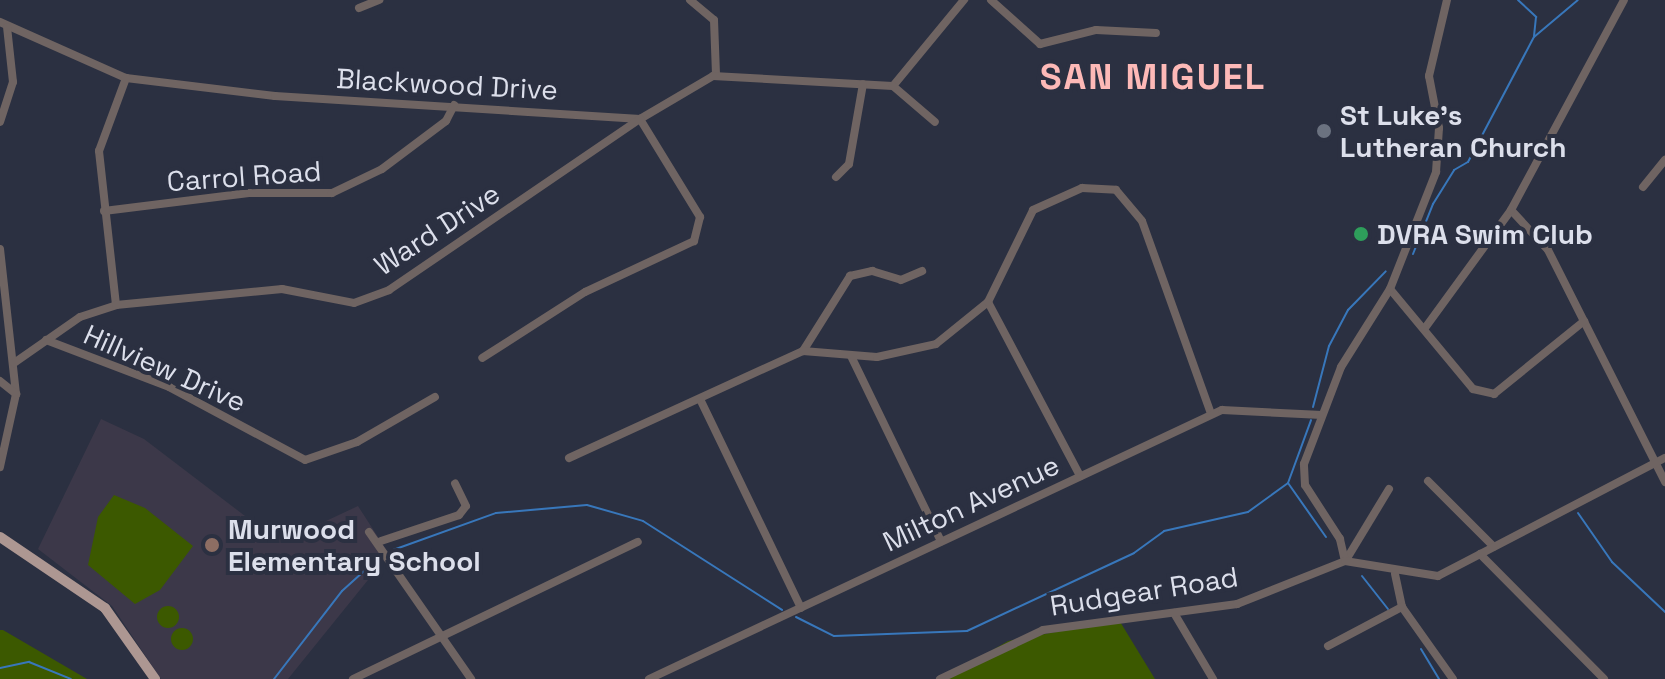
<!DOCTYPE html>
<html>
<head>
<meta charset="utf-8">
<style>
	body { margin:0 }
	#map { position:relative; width:1665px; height:679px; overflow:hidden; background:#2b3041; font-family:"Space Grotesk",sans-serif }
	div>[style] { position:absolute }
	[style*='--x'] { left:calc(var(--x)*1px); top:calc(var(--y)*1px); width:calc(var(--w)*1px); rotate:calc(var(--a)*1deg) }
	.education>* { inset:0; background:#3c3849 }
	.green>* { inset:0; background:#3c5900 }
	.round { border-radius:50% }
	.water>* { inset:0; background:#3877bb }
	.stream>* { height:2px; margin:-1px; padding:0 1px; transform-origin:1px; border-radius:1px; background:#3877bb }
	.minor>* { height:8px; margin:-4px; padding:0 4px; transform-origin:4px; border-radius:4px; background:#6f6462 }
	.major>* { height:10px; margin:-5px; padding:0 5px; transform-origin:5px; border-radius:5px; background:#ad9792 }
	.dots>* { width:22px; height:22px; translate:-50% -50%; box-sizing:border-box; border:4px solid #2b3041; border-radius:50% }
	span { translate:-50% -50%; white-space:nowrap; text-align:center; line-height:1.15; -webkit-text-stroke:8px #2b3041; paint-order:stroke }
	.street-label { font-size:28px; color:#dcdfeb }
	.poi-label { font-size:28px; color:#dcdfeb; font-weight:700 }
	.left { translate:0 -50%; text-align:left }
	.district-label { font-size:36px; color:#fdb9b7; font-weight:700; letter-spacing:2px }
</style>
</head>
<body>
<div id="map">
	<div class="education">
		<div style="clip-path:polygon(101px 419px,144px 439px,249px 519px,296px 535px,358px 506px,389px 554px,288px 679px,161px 679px,112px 606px,38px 549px)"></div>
	</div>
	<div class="green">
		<div style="clip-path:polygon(114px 495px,145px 508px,193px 546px,160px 590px,135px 604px,88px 565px,98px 517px)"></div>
		<div class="round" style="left:157px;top:606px;width:22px;height:22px"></div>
		<div style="clip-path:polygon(1119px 620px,1155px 679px,943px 679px,1008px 641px)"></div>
		<div class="round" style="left:171px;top:628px;width:22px;height:22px"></div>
		<div style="clip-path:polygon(0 630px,3px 630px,87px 679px,0 679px)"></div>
	</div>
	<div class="water">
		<div class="round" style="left:1351px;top:224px;width:20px;height:20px"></div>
	</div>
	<div class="stream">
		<div style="--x:1518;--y:0;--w:25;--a:43"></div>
		<div style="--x:1536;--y:17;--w:19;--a:96"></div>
		<div style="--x:1413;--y:254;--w:54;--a:-68.2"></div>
		<div style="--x:1433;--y:204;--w:40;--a:-58"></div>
		<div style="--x:1454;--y:170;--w:16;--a:-30"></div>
		<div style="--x:1468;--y:162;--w:141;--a:-62.2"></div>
		<div style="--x:1534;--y:37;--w:57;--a:-40.1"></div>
		<div style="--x:1313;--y:407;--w:63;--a:-75.3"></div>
		<div style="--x:1329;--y:346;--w:41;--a:-62.2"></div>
		<div style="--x:1348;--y:310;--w:54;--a:-45.7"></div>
		<div style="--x:1288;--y:483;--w:66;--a:54.9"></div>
		<div style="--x:1578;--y:513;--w:60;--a:55.2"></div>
		<div style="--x:1612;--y:562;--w:73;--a:43.3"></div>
		<div style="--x:393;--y:550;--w:109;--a:-19.8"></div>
		<div style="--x:496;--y:513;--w:91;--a:-5"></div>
		<div style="--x:587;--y:505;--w:58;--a:15.9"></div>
		<div style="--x:643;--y:521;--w:165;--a:32.6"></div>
		<div style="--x:1362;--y:576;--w:42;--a:51.8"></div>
		<div style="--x:796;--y:617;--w:42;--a:26.6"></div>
		<div style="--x:834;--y:636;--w:133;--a:-2.2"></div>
		<div style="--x:967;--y:631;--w:184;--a:-25"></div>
		<div style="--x:1134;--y:553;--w:37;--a:-36"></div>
		<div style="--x:1164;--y:531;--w:86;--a:-12.7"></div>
		<div style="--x:1248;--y:512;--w:49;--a:-35.9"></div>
		<div style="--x:1288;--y:483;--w:67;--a:-69.9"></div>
		<div style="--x:1421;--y:649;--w:35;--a:59"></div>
		<div style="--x:0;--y:668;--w:30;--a:-12"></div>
		<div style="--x:29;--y:662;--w:45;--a:22"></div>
		<div style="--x:274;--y:679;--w:111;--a:-52.3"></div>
		<div style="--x:342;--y:591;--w:54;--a:-42"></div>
	</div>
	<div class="minor">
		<div style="--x:690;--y:0;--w:31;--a:40"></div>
		<div style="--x:714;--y:20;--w:55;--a:87.9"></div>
		<div style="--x:991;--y:0;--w:66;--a:41.9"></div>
		<div style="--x:1040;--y:44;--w:58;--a:-14"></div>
		<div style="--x:1096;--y:30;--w:60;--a:2.9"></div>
		<div style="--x:359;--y:8;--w:22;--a:-22"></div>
		<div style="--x:0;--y:22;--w:138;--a:24"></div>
		<div style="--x:126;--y:78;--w:150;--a:6.9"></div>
		<div style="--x:275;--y:96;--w:366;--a:3.6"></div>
		<div style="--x:640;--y:119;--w:85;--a:-30.5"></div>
		<div style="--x:713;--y:76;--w:180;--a:3.2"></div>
		<div style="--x:893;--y:86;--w:112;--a:-50.5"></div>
		<div style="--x:893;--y:86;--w:55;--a:40.6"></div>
		<div style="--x:0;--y:122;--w:42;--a:-72"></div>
		<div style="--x:13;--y:82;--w:55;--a:-96.2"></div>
		<div style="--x:836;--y:177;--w:18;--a:-45"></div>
		<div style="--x:849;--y:164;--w:81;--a:-80.1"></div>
		<div style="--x:1643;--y:187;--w:35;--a:-51"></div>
		<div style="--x:1511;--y:210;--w:54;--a:47.2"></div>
		<div style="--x:1548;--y:250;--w:260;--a:63.2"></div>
		<div style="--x:104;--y:211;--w:146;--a:-7.1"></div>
		<div style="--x:249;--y:193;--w:83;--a:0"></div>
		<div style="--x:332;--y:193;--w:55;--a:-25.6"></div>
		<div style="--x:382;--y:169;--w:80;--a:-36.9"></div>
		<div style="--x:446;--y:121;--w:18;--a:-63"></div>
		<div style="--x:0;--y:249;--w:146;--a:83.7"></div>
		<div style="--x:16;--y:394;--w:75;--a:102.4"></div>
		<div style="--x:1390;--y:289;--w:130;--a:50.3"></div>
		<div style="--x:1473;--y:389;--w:22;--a:13"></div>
		<div style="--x:1494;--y:394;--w:116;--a:-39"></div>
		<div style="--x:988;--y:302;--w:197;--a:62.1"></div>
		<div style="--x:116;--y:305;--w:155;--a:-96.3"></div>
		<div style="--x:99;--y:151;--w:78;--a:-69.7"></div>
		<div style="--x:1425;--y:328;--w:146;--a:-53.9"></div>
		<div style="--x:1511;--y:210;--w:238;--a:-61.7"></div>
		<div style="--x:46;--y:340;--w:132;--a:20.9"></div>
		<div style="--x:169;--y:387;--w:154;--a:28.2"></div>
		<div style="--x:305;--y:460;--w:55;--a:-19.1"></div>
		<div style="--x:357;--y:442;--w:90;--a:-30"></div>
		<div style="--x:803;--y:351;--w:89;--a:-57.9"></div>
		<div style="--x:850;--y:276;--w:23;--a:-13"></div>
		<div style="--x:872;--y:271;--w:30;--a:17"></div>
		<div style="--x:901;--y:280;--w:23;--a:-23"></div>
		<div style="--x:851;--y:356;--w:206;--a:64.1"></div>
		<div style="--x:14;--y:363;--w:80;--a:-34.9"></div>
		<div style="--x:80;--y:317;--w:38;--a:-18"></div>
		<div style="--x:116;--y:305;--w:167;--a:-5.5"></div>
		<div style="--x:282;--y:289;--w:73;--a:11"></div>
		<div style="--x:354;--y:303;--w:37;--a:-20"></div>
		<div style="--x:389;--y:290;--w:304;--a:-34.3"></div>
		<div style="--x:640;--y:119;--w:115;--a:58.5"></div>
		<div style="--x:700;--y:217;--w:25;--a:104"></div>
		<div style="--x:694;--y:241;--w:120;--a:154.9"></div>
		<div style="--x:585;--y:292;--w:122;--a:147.3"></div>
		<div style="--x:0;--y:381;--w:21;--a:39"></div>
		<div style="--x:700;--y:399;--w:232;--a:64.2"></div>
		<div style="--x:569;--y:458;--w:257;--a:-24.6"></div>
		<div style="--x:803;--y:351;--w:74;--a:4.6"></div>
		<div style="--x:877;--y:357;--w:60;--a:-12.4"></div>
		<div style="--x:936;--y:344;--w:67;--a:-38.9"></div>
		<div style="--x:988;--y:302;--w:102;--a:-63.9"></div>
		<div style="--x:1033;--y:210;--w:54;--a:-24.2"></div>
		<div style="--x:1082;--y:188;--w:34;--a:3"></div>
		<div style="--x:1116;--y:190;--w:40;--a:50"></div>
		<div style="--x:1142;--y:221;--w:205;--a:70.3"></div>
		<div style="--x:1428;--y:481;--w:93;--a:45"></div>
		<div style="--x:369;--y:532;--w:179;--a:55.2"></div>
		<div style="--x:381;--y:541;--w:82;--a:-18.4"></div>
		<div style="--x:459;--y:515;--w:11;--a:-52"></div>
		<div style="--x:466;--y:506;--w:25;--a:-116"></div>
		<div style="--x:1480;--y:554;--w:176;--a:45.2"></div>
		<div style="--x:1346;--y:560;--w:83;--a:-58.8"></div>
		<div style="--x:1345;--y:561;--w:23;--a:-103"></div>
		<div style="--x:1340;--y:539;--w:64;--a:-122.9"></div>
		<div style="--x:1305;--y:485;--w:21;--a:-93"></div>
		<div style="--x:1304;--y:464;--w:104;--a:-69.1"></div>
		<div style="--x:1341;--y:367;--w:92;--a:-57.9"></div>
		<div style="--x:1390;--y:289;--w:126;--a:-68.5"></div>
		<div style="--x:1436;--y:172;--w:44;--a:-86.1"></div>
		<div style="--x:1439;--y:128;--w:53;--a:-100.9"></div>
		<div style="--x:1429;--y:76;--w:78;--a:-76.7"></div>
		<div style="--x:1395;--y:574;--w:34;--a:78"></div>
		<div style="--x:1402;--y:607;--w:88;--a:54.7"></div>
		<div style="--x:1174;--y:613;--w:77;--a:59.4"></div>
		<div style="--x:1328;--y:646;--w:84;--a:-27.8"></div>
		<div style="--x:353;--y:679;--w:316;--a:-25.7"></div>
		<div style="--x:649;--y:679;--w:633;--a:-25.15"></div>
		<div style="--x:1222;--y:410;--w:100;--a:2.9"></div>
		<div style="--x:940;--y:679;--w:114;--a:-25.4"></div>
		<div style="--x:1043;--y:630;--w:196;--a:-7.6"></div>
		<div style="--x:1237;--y:604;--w:116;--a:-21.7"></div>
		<div style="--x:1345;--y:561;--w:94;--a:9.2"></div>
		<div style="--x:1438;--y:576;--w:256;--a:-27.5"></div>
	</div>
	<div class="major">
		<div style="--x:0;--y:537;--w:127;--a:34.1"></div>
		<div style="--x:105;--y:608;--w:87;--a:54.8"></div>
	</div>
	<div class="dots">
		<div style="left:1324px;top:131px;background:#6b7280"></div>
		<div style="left:1361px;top:234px;background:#2e9e5b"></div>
		<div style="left:212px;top:545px;background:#8d6e63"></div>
	</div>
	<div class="street-label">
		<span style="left:447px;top:84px;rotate:3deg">Blackwood Drive</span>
		<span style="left:244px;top:176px;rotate:-4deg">Carrol Road</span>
		<span style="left:437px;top:229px;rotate:-33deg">Ward Drive</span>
		<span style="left:165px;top:368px;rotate:24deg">Hillview Drive</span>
		<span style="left:971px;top:503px;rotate:-25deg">Milton Avenue</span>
		<span style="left:1144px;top:591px;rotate:-9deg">Rudgear Road</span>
	</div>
	<div class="poi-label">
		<span class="left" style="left:1340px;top:131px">St Luke's<br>Lutheran Church</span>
		<span class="left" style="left:1377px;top:234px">DVRA Swim Club</span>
		<span class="left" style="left:228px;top:545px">Murwood<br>Elementary School</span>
	</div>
	<div class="district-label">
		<span style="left:1153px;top:78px">SAN MIGUEL</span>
	</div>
</div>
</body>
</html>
